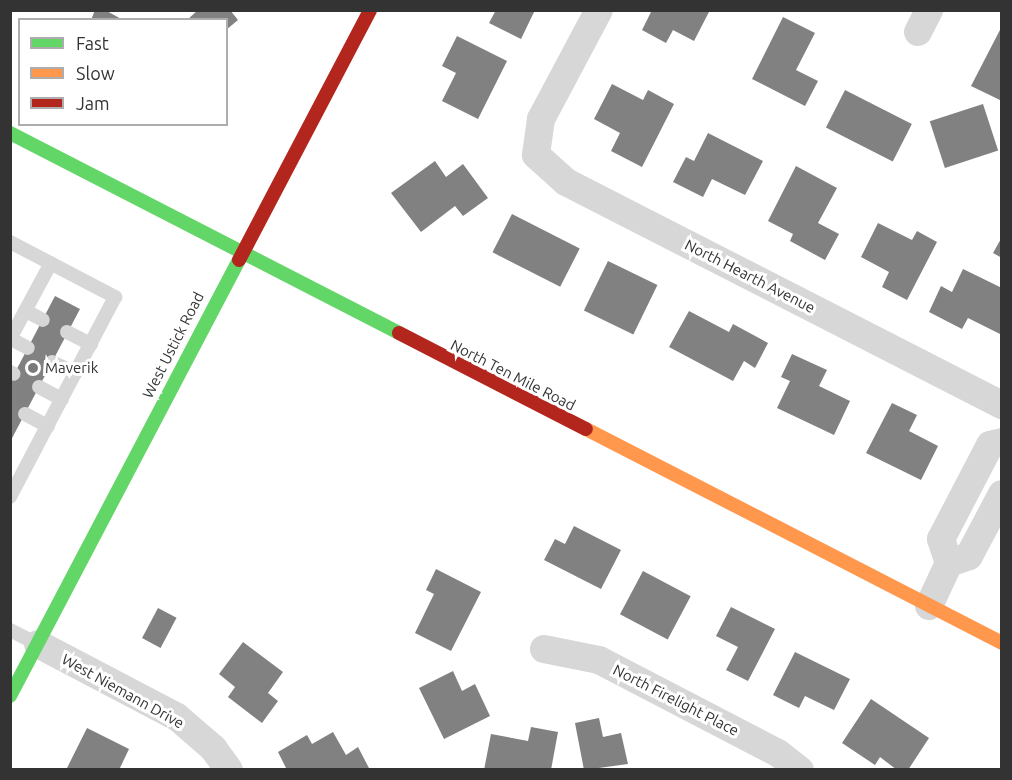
<!DOCTYPE html>
<html>
<head>
<meta charset="utf-8">
<style>
	body { margin:0 }
	#map { position:relative; width:1012px; height:780px; overflow:hidden; background:#fff; font-family:Ubuntu,sans-serif }
	div>[style] { position:absolute }
	[style*='--x'] { left:calc(var(--x)*1px); top:calc(var(--y)*1px); width:calc(var(--w)*1px); rotate:calc(var(--a)*1deg) }
	.building>* { inset:0; background:#818181; transform-origin:0 0 }
	.lane>* { height:14px; margin:-7px; padding:0 7px; transform-origin:7px; border-radius:7px; background:#d7d7d7 }
	.street>* { height:28px; margin:-14px; padding:0 14px; transform-origin:14px; border-radius:14px; background:#d7d7d7 }
	.fast>* { height:14px; margin:-7px; padding:0 7px; transform-origin:7px; border-radius:7px; background:#63d668 }
	.slow>* { height:14px; margin:-7px; padding:0 7px; transform-origin:7px; border-radius:7px; background:#ff974d }
	.jam>* { height:14px; margin:-7px; padding:0 7px; transform-origin:7px; border-radius:7px; background:#b3261e }
	.dots>* { width:16px; height:16px; translate:-50% -50%; box-sizing:border-box; border:3px solid #fff; border-radius:50% }
	span { translate:-50% -50%; white-space:nowrap; text-align:center; line-height:1.15; -webkit-text-stroke:6px #fff; paint-order:stroke }
	.street-label { font-size:15px; color:#333 }
	.poi-label { font-size:15px; color:#333 }
	.left { translate:0 -50%; text-align:left }
	.frame { position:absolute; inset:0; border:12px solid #333; pointer-events:none }
	.legend { position:absolute; left:18px; top:18px; width:210px; height:108px; box-sizing:border-box; background:#fff; border:2px solid #adadad; margin:0; padding:8px 10px; list-style:none; font-size:18px; color:#333 }
	.legend li { display:flex; align-items:center; gap:12px; height:30px }
	.legend b { width:30px; border:2px solid #adadad }
</style>
</head>
<body>
<div id="map">
	<div class="building">
		<div style="clip-path:polygon(95px 10px,105px 10px,123px 20px,91px 20px)"></div>
		<div style="clip-path:polygon(198px 10px,230px 10px,238px 20px,226px 30px,226px 20px,187px 20px)"></div>
		<div style="clip-path:polygon(496px 10px,535px 10px,521px 39px,489px 23px)"></div>
		<div style="clip-path:polygon(652px 10px,710px 10px,694px 41px,673px 30px,666px 43px,642px 30px)"></div>
		<div style="clip-path:polygon(783px 17px,815px 33px,796px 70px,818px 81px,805px 106px,752px 79px)"></div>
		<div style="clip-path:polygon(1002px 26px,1002px 101px,971px 86px)"></div>
		<div style="clip-path:polygon(457px 36px,507px 61px,478px 119px,442px 101px,456px 73px,442px 66px)"></div>
		<div style="clip-path:polygon(612px 84px,643px 100px,648px 90px,674px 104px,642px 167px,611px 151px,620px 133px,594px 119px)"></div>
		<div style="left:845px;top:90px;width:75px;height:42px;rotate:27deg"></div>
		<div style="left:983px;top:104px;width:49px;height:56px;rotate:72deg"></div>
		<div style="clip-path:polygon(708px 133px,763px 161px,745px 195px,712px 179px,703px 197px,673px 182px,686px 157px,694px 161px)"></div>
		<div style="clip-path:polygon(435px 161px,446px 177px,463px 164px,488px 198px,463px 216px,455px 206px,421px 232px,391px 193px)"></div>
		<div style="clip-path:polygon(796px 166px,837px 188px,818px 223px,839px 234px,825px 260px,790px 241px,793px 234px,768px 221px)"></div>
		<div style="left:512px;top:214px;width:76px;height:43px;rotate:27deg"></div>
		<div style="clip-path:polygon(878px 223px,912px 240px,917px 231px,937px 242px,907px 300px,882px 287px,889px 272px,861px 257px)"></div>
		<div style="clip-path:polygon(1002px 237px,1002px 258px,993px 253px)"></div>
		<div style="left:608px;top:261px;width:55px;height:55px;rotate:26deg"></div>
		<div style="clip-path:polygon(963px 269px,1002px 288px,1002px 335px,968px 318px,962px 329px,929px 312px,941px 286px,952px 292px)"></div>
		<div style="clip-path:polygon(55px 296px,80px 309px,10px 442px,10px 382px)"></div>
		<div style="clip-path:polygon(689px 311px,729px 332px,733px 324px,768px 343px,755px 368px,744px 361px,733px 381px,669px 347px)"></div>
		<div style="clip-path:polygon(792px 354px,827px 370px,819px 386px,850px 401px,834px 435px,777px 408px,790px 381px,781px 377px)"></div>
		<div style="clip-path:polygon(892px 403px,917px 415px,909px 431px,938px 446px,921px 480px,866px 453px)"></div>
		<div style="clip-path:polygon(574px 526px,621px 550px,601px 589px,544px 560px,555px 539px,565px 544px)"></div>
		<div style="clip-path:polygon(436px 569px,481px 592px,451px 651px,415px 633px,434px 594px,426px 590px)"></div>
		<div style="left:643px;top:571px;width:54px;height:49px;rotate:28deg"></div>
		<div style="clip-path:polygon(731px 607px,775px 629px,748px 681px,726px 670px,738px 647px,716px 636px)"></div>
		<div style="left:158px;top:608px;width:21px;height:34px;rotate:28deg"></div>
		<div style="clip-path:polygon(243px 642px,283px 672px,268px 693px,278px 701px,262px 723px,228px 697px,235px 687px,219px 674px)"></div>
		<div style="clip-path:polygon(795px 652px,850px 679px,834px 710px,805px 696px,799px 708px,773px 695px)"></div>
		<div style="clip-path:polygon(453px 671px,462px 691px,475px 684px,490px 716px,444px 739px,419px 688px)"></div>
		<div style="clip-path:polygon(871px 699px,929px 738px,908px 770px,897px 770px,880px 757px,875px 765px,842px 743px)"></div>
		<div style="clip-path:polygon(599px 718px,603px 737px,621px 733px,628px 764px,584px 770px,575px 723px)"></div>
		<div style="clip-path:polygon(531px 727px,558px 732px,551px 770px,484px 770px,491px 734px,528px 741px)"></div>
		<div style="clip-path:polygon(87px 728px,129px 749px,119px 770px,66px 770px)"></div>
		<div style="clip-path:polygon(333px 732px,346px 755px,358px 747px,370px 770px,287px 770px,278px 752px,307px 735px,312px 744px)"></div>
	</div>
	<div class="lane">
		<div style="--x:10;--y:242;--w:119;--a:27.6"></div>
		<div style="--x:115;--y:297;--w:226;--a:117.7"></div>
		<div style="--x:26;--y:311;--w:19;--a:28"></div>
		<div style="--x:67;--y:332;--w:27;--a:27"></div>
		<div style="--x:10;--y:339;--w:86;--a:-61.7"></div>
		<div style="--x:11;--y:339;--w:19;--a:28"></div>
		<div style="--x:52;--y:362;--w:26;--a:25"></div>
		<div style="--x:10;--y:372;--w:4;--a:27"></div>
		<div style="--x:39;--y:387;--w:26;--a:28"></div>
		<div style="--x:25;--y:414;--w:26;--a:28"></div>
		<div style="--x:10;--y:630;--w:31;--a:27"></div>
	</div>
	<div class="street">
		<div style="--x:599;--y:10;--w:123;--a:118"></div>
		<div style="--x:541;--y:119;--w:36;--a:98"></div>
		<div style="--x:536;--y:155;--w:40;--a:42"></div>
		<div style="--x:566;--y:182;--w:490;--a:27.1"></div>
		<div style="--x:918;--y:32;--w:25;--a:-63"></div>
		<div style="--x:1002;--y:442;--w:12;--a:166"></div>
		<div style="--x:990;--y:445;--w:106;--a:117.5"></div>
		<div style="--x:941;--y:539;--w:25;--a:72"></div>
		<div style="--x:949;--y:563;--w:21;--a:-19"></div>
		<div style="--x:969;--y:556;--w:70;--a:-62"></div>
		<div style="--x:929;--y:606;--w:47;--a:-65.1"></div>
		<div style="--x:38;--y:644;--w:157;--a:27.7"></div>
		<div style="--x:177;--y:717;--w:48;--a:40.7"></div>
		<div style="--x:213;--y:748;--w:27;--a:54"></div>
		<div style="--x:544;--y:649;--w:56;--a:11.3"></div>
		<div style="--x:599;--y:660;--w:202;--a:27.5"></div>
		<div style="--x:778;--y:753;--w:28;--a:38"></div>
	</div>
	<div class="fast">
		<div style="--x:10;--y:133;--w:437;--a:27.2"></div>
		<div style="--x:10;--y:696;--w:492;--a:-62.3"></div>
	</div>
	<div class="slow">
		<div style="--x:586;--y:429;--w:468;--a:27.2"></div>
	</div>
	<div class="jam">
		<div style="--x:239;--y:260;--w:282;--a:-62.3"></div>
		<div style="--x:399;--y:333;--w:210;--a:27.2"></div>
	</div>
	<div class="dots">
		<div style="left:33px;top:368px;background:#7a7a7a"></div>
	</div>
	<div class="street-label">
		<span style="left:750px;top:276px;rotate:27deg">North Hearth Avenue</span>
		<span style="left:173px;top:345px;rotate:-63deg">West Ustick Road</span>
		<span style="left:513px;top:375px;rotate:27deg">North Ten Mile Road</span>
		<span style="left:123px;top:691px;rotate:29deg">West Niemann Drive</span>
		<span style="left:676px;top:700px;rotate:27deg">North Firelight Place</span>
	</div>
	<div class="poi-label">
		<span class="left" style="left:45px;top:368px">Maverik</span>
	</div>
	<div class="frame"></div>
	<ul class="legend">
	<li><b style="height:8px;background:#63d668"></b>Fast</li>
	<li><b style="height:8px;background:#ff974d"></b>Slow</li>
	<li><b style="height:8px;background:#b3261e"></b>Jam</li>
	</ul>
</div>
</body>
</html>
